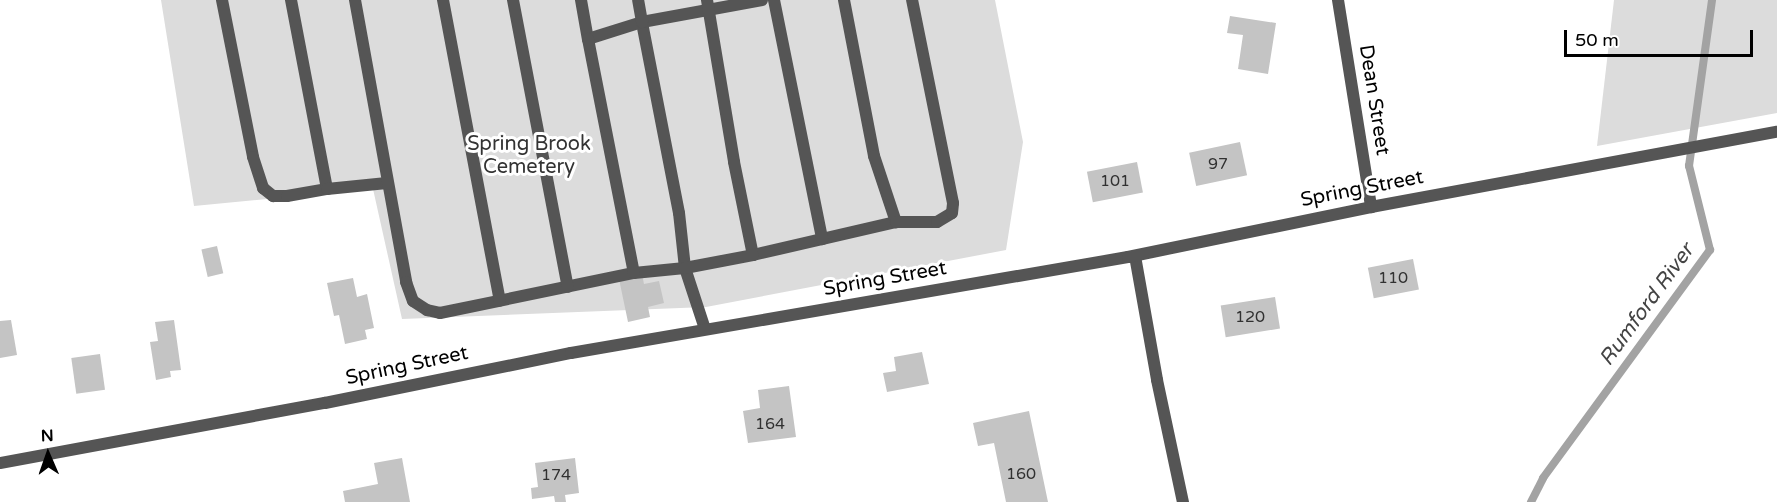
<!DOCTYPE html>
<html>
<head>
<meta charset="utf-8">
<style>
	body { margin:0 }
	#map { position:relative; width:1777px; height:502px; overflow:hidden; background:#fff; font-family:"Varela Round",sans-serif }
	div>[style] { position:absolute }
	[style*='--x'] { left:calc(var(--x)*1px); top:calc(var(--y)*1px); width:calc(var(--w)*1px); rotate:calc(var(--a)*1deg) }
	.green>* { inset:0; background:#dcdcdc }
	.stream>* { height:8px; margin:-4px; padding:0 4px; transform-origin:4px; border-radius:4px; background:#a3a3a3 }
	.building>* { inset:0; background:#c4c4c4; transform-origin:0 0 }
	.lane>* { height:12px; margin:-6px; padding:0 6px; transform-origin:6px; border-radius:6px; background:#555 }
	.street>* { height:12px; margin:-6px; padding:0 6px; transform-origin:6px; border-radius:6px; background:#555 }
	span { translate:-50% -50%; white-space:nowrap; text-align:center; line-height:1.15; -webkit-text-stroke:6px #fff; paint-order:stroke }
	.number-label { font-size:16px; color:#313131 }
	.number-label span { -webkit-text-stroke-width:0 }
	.street-label { font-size:20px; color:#000 }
	.park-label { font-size:20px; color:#333 }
	.water-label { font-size:21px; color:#444; font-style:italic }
	.north { position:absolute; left:18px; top:424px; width:60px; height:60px; -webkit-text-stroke:4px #fff; paint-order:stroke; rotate:358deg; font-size:16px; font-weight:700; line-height:24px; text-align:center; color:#000 }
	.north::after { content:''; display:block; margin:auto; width:21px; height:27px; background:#000; clip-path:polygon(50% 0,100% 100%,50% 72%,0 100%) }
	.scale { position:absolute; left:1564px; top:30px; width:189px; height:27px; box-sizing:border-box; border:3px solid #000; border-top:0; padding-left:8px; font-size:18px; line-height:21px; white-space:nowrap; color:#000; -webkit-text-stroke:4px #fff; paint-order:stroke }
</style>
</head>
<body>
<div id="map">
	<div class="green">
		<div style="clip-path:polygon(161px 0,995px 0,1023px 142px,1006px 250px,706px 307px,402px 319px,373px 189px,194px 206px)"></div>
		<div style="clip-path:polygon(1614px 0,1777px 0,1777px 113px,1597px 146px)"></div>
	</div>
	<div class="stream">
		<div style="--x:1531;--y:502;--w:27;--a:-63"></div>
		<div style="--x:1543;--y:478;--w:283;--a:-53.8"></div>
		<div style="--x:1710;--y:250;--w:87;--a:-104"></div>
		<div style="--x:1689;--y:166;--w:168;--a:-82.1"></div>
	</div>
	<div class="building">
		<div style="clip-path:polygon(1230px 16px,1276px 23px,1268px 74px,1238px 69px,1243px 35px,1227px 33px)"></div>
		<div style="left:1240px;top:142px;width:34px;height:52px;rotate:78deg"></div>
		<div style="left:1137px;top:162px;width:31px;height:51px;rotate:79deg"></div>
		<div style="left:217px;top:246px;width:28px;height:16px;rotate:77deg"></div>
		<div style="left:1413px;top:259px;width:31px;height:46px;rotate:79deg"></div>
		<div style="clip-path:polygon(642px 274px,644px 284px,659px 281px,664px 303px,648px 307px,650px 317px,628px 322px,619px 279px)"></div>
		<div style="clip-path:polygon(353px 278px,357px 297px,367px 294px,374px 328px,365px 330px,367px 339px,345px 344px,339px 315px,334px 316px,327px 283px)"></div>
		<div style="left:1275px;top:297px;width:32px;height:55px;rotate:81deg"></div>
		<div style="clip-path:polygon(11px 320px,17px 355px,0 358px,0 321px)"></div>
		<div style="clip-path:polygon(174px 320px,181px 370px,170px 371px,171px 377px,156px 380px,150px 342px,158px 341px,155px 322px)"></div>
		<div style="clip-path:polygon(922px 352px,929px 384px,887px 392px,883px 373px,896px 371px,894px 357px)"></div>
		<div style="left:100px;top:354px;width:36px;height:29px;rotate:82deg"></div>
		<div style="clip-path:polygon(789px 386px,796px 437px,748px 443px,743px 411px,760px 408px,758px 390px)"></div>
		<div style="clip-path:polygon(1029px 411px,1048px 502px,1006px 502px,994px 443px,978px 446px,973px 423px)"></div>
		<div style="clip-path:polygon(402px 458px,410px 502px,345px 502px,343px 491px,378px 484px,374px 463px)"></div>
		<div style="clip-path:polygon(575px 458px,579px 493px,565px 495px,566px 502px,555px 502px,554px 496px,532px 499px,531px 488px,538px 487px,535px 463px)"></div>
	</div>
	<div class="lane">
		<div style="--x:222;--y:0;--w:160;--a:78.8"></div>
		<div style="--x:253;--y:157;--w:33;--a:72"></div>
		<div style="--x:263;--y:188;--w:13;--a:39"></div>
		<div style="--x:273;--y:196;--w:14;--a:0"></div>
		<div style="--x:287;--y:196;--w:41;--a:-9.9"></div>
		<div style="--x:291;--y:0;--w:192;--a:79.2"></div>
		<div style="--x:327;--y:189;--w:60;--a:-5.7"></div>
		<div style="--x:355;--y:0;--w:287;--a:79.7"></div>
		<div style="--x:406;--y:282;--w:20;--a:70"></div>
		<div style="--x:413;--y:301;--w:17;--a:33"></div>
		<div style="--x:427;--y:310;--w:13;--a:13"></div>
		<div style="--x:440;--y:313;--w:198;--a:-11.7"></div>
		<div style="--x:634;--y:273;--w:51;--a:-5.6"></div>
		<div style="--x:685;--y:268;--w:55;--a:-96.2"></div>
		<div style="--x:679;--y:213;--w:195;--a:-101"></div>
		<div style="--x:642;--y:22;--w:122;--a:-10.4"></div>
		<div style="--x:443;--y:0;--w:306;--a:79.3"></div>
		<div style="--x:513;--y:0;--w:292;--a:79.2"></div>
		<div style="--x:581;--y:0;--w:40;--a:80"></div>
		<div style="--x:588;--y:39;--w:57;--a:-17.5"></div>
		<div style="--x:642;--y:22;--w:22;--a:-100"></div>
		<div style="--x:707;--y:0;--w:164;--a:80.5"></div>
		<div style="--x:734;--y:162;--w:95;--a:78.5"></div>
		<div style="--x:753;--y:255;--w:147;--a:-13"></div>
		<div style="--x:774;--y:0;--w:244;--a:78.6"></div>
		<div style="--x:844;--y:0;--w:159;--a:79.1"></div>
		<div style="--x:874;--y:156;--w:70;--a:71.6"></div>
		<div style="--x:896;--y:222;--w:41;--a:0"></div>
		<div style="--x:937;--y:222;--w:17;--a:-31"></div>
		<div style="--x:952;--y:213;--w:10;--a:-84"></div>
		<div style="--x:953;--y:203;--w:207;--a:-101.4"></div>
		<div style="--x:588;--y:39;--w:238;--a:78.9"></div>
		<div style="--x:1135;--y:256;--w:126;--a:79.9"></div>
		<div style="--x:1157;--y:380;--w:125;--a:78"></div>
		<div style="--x:705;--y:329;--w:64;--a:-108.2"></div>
		<div style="--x:685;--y:268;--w:69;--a:-10.8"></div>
	</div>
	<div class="street">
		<div style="--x:1338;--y:0;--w:210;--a:80.9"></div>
		<div style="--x:0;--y:463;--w:330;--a:-10.5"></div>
		<div style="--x:325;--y:403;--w:251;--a:-11.5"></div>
		<div style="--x:571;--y:353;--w:565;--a:-9.78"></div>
		<div style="--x:1128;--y:257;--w:248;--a:-11.6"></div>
		<div style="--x:1371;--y:207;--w:413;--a:-10.5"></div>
	</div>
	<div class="number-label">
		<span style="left:1218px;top:164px">97</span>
		<span style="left:1115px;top:181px">101</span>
		<span style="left:1393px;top:278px">110</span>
		<span style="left:1250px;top:317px">120</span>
		<span style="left:770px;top:424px">164</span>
		<span style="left:1021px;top:474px">160</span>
		<span style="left:556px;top:475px">174</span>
	</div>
	<div class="street-label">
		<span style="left:1374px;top:100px;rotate:81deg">Dean Street</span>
		<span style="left:1362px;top:189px;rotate:-11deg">Spring Street</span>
		<span style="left:885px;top:279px;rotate:-10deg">Spring Street</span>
		<span style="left:407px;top:366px;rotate:-12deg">Spring Street</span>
	</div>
	<div class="park-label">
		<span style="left:529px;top:156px">Spring Brook<br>Cemetery</span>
	</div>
	<div class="water-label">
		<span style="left:1647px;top:305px;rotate:-54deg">Rumford River</span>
	</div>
	<div class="north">N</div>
	<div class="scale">50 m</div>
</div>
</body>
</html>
